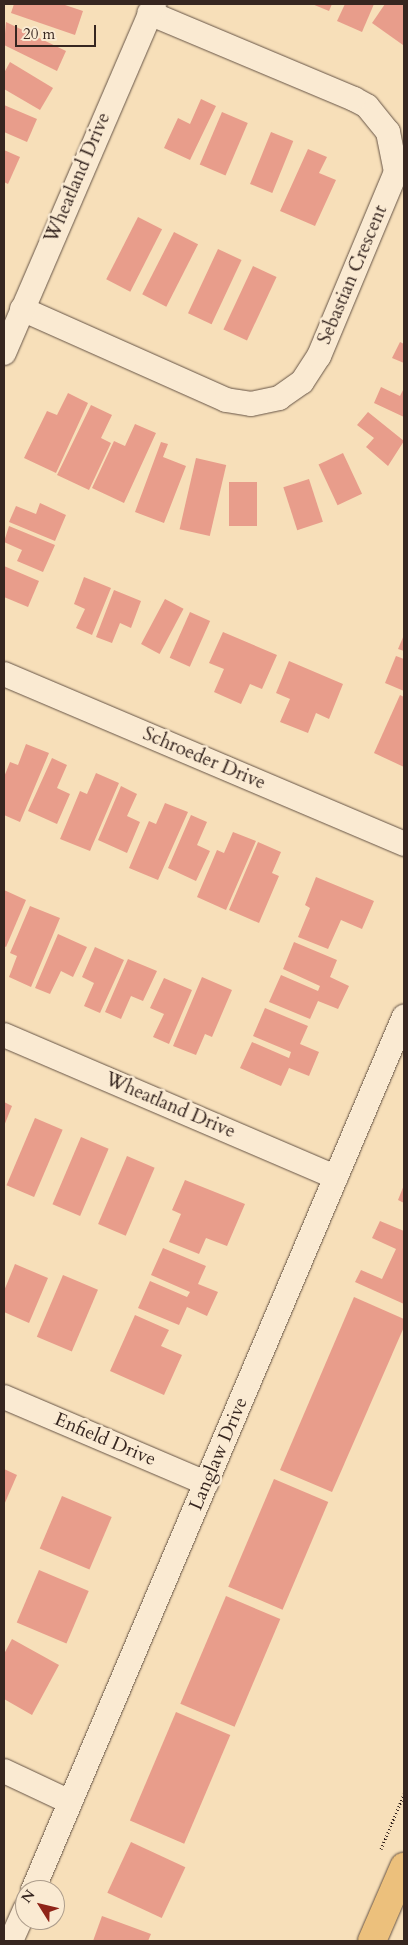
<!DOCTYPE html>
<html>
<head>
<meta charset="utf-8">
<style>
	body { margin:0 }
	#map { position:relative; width:408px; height:1945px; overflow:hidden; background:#f7dfb9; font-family:Cardo,serif }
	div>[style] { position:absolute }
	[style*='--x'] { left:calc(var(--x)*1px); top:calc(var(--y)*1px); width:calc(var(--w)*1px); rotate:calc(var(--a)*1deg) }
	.building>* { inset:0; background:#e89d8b; transform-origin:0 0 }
	.path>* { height:3px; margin-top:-1.5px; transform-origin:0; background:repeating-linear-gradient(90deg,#362620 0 1px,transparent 0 3.5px) }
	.roads { filter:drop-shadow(0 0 1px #665446) drop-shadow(0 0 1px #665446) }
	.street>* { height:24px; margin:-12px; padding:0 12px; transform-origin:12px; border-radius:12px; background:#faead2 }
	.primary>* { height:28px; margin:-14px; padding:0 14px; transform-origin:14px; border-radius:14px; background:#ecc07c }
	span { translate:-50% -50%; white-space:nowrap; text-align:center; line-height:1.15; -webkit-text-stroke:5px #faead2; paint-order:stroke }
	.street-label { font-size:19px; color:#362620 }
	.frame { position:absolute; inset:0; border:5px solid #362620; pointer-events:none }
	.north { position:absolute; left:15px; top:1880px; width:50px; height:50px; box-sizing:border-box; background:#faead2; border:1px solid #ac9c8b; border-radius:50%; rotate:306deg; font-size:14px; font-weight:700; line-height:20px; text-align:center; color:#362620 }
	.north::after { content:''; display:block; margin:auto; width:18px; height:22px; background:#8f2418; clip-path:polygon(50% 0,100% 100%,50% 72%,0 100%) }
	.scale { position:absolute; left:15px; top:25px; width:81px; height:22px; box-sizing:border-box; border:2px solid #362620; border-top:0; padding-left:6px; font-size:15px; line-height:18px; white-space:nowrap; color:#362620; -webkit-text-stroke:4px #faead2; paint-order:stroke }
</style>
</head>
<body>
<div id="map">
	<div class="building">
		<div style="clip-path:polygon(14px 4px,62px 4px,83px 11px,75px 35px,11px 13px)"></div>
		<div style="clip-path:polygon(312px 4px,332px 4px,329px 11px)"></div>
		<div style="clip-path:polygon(345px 4px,374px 4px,362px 32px,337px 21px)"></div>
		<div style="clip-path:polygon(385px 4px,404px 4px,403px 45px,372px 23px)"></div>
		<div style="clip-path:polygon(6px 22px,66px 51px,57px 71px,4px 45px)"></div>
		<div style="clip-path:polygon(10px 62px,53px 88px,40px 110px,4px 89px,4px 73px)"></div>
		<div style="clip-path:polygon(201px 99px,216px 106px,190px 160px,164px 148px,178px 118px,190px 124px)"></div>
		<div style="clip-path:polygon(4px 105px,37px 119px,27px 142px,4px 132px)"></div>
		<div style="left:222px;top:112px;width:28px;height:57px;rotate:23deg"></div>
		<div style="left:271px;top:132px;width:24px;height:56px;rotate:22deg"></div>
		<div style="clip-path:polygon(308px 149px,327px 157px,319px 173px,336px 180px,315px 226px,280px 211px)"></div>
		<div style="clip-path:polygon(4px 150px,20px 157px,8px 184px,4px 182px)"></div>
		<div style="left:138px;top:217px;width:27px;height:70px;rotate:27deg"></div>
		<div style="left:174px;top:232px;width:27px;height:70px;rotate:27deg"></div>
		<div style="left:218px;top:249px;width:26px;height:71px;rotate:25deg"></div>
		<div style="left:253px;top:266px;width:26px;height:70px;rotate:25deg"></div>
		<div style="clip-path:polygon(400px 342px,404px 344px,404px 363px,392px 358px)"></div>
		<div style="clip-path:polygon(381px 387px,400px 396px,404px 388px,404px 417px,374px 403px)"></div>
		<div style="clip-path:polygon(68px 393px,88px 403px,56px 473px,24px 458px,47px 411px,57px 415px)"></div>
		<div style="clip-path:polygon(91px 405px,112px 415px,101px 438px,111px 443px,89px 490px,57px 475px)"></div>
		<div style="clip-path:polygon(368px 412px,404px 441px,388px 466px,366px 447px,374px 438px,357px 425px)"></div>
		<div style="clip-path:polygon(135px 424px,156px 433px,124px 503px,92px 488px,114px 441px,125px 446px)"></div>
		<div style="clip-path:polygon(161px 442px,168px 444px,163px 457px,186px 466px,164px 523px,135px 512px)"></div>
		<div style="left:343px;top:453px;width:45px;height:27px;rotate:65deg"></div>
		<div style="left:196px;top:458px;width:31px;height:73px;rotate:13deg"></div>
		<div style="left:309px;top:479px;width:45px;height:27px;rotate:72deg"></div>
		<div style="left:229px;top:482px;width:28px;height:44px"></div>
		<div style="clip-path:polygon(40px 503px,66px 515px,55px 541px,9px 522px,16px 506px,36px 514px)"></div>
		<div style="clip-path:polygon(9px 526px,55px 545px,43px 572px,17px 561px,22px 550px,4px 542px)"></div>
		<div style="clip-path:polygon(4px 566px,39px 581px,28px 607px,4px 597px)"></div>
		<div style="clip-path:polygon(84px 577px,111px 588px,92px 635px,76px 628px,85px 609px,74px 604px)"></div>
		<div style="clip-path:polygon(114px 590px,141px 601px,131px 628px,120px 623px,112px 643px,96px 637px)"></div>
		<div style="left:165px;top:599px;width:21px;height:51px;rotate:28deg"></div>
		<div style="left:190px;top:612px;width:22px;height:50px;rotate:24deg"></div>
		<div style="clip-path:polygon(223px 632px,277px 655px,262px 689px,250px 684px,241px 704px,214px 692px,224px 669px,209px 663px)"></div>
		<div style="clip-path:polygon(404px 635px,404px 651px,398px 649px)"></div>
		<div style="clip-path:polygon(396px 656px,404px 659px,404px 691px,385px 683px)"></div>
		<div style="clip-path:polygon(289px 661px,343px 684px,329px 719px,316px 713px,308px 733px,280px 722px,290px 699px,276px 693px)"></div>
		<div style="clip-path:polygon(400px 695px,404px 697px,404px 767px,374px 753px)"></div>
		<div style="clip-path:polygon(26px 744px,49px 753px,20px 822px,4px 815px,4px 777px,10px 762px,18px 765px)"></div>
		<div style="clip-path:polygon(52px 758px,67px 765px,57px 788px,70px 794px,57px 824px,28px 811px)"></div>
		<div style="clip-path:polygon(96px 773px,119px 783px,90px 851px,60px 839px,80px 791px,87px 794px)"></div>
		<div style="clip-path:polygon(121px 786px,137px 794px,127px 816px,140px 822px,127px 853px,98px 840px)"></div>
		<div style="clip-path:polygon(165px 803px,188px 812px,158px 880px,129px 868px,149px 821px,156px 824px)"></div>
		<div style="clip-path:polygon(191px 815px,207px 822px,197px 845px,210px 851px,196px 881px,168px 868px)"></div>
		<div style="clip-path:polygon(233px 832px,256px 841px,226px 910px,197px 897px,217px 850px,224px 853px)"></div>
		<div style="clip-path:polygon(258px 842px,281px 852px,272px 873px,279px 876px,259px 923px,229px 910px)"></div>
		<div style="clip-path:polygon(316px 877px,374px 901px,362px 929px,341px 920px,328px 949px,298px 937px,310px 908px,305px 905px)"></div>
		<div style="clip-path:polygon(4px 890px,26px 900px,6px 947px,4px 946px)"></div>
		<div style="clip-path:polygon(30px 906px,60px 918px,31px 987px,9px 977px,17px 956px,10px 953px)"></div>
		<div style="clip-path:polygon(58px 934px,87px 947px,73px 977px,61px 971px,50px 994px,35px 988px)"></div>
		<div style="clip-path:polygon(294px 942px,337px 960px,330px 977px,349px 986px,338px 1009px,318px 1001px,310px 1019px,269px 1002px,281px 975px,318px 991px,320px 986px,283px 969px)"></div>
		<div style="clip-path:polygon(95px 947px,124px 960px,100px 1013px,84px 1006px,94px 983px,82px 977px)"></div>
		<div style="clip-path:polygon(128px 959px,157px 971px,143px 1001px,131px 996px,121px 1019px,105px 1012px)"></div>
		<div style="clip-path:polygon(202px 977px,232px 990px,212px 1037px,205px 1034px,196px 1055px,173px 1046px)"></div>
		<div style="clip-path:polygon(164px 978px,192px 990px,169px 1044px,153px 1037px,164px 1014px,150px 1008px)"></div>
		<div style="clip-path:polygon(265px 1008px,308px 1026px,300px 1044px,319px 1052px,309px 1076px,289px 1068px,281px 1086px,240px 1068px,252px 1042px,289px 1058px,291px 1052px,253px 1036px)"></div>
		<div style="clip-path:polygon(4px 1102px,12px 1106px,4px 1126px)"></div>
		<div style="left:35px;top:1118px;width:30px;height:73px;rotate:23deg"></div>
		<div style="left:81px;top:1137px;width:30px;height:73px;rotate:23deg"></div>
		<div style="left:127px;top:1156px;width:30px;height:74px;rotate:23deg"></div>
		<div style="clip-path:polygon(185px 1180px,245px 1204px,227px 1246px,206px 1238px,199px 1254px,169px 1242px,181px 1214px,172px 1210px)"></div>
		<div style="clip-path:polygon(404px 1185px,404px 1203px,398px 1200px)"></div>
		<div style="clip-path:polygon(380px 1221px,404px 1231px,404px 1304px,355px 1282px,361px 1270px,382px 1279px,396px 1249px,372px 1238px)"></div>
		<div style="clip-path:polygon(163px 1248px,206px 1266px,198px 1284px,218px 1292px,207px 1316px,187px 1307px,179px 1325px,138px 1308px,150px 1281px,187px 1297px,190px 1292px,151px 1275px)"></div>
		<div style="clip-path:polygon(15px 1264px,48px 1278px,29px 1323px,4px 1312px,4px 1291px)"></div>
		<div style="left:63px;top:1275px;width:38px;height:67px;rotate:23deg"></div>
		<div style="clip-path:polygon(354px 1297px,404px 1319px,404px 1327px,332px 1492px,280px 1470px)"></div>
		<div style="clip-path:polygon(135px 1315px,169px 1330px,161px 1346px,182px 1355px,164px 1395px,110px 1371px)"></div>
		<div style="clip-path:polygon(4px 1469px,17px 1475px,4px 1505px)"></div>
		<div style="left:274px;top:1479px;width:59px;height:117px;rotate:23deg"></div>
		<div style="left:62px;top:1496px;width:54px;height:57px;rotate:23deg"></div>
		<div style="left:39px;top:1570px;width:54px;height:57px;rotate:23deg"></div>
		<div style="left:226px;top:1596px;width:59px;height:117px;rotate:23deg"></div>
		<div style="clip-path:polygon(12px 1639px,59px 1665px,32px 1715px,4px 1699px,4px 1654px)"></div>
		<div style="left:176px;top:1712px;width:59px;height:118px;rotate:23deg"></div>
		<div style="left:131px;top:1842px;width:60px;height:56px;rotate:25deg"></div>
		<div style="clip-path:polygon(102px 1916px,151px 1934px,148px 1941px,93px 1941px)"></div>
	</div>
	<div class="path">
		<div style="--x:381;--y:1849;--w:60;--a:-67.3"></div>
	</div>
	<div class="roads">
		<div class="street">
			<div style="--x:22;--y:309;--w:223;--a:24"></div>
			<div style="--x:226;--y:400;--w:25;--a:9"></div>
			<div style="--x:251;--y:404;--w:29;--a:-12"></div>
			<div style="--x:279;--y:398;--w:28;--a:-35"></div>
			<div style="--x:302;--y:382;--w:31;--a:-57"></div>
			<div style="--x:319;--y:356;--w:199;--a:-67.3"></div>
			<div style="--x:396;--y:172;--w:41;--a:-101.3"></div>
			<div style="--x:388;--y:132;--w:33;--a:-129"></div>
			<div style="--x:367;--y:106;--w:15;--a:-152"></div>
			<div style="--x:354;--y:99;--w:222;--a:-157.2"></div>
			<div style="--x:4;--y:353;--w:380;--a:-66.7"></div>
			<div style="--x:4;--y:674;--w:435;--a:23"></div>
			<div style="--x:4;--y:1035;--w:361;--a:23.2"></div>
			<div style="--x:4;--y:1397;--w:220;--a:23.1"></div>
			<div style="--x:4;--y:1771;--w:73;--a:25.2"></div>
			<div style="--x:33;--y:1890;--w:949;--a:-66.98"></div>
			<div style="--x:11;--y:1941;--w:35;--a:-66"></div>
		</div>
		<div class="primary">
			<div style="--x:372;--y:1941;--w:81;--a:-66.6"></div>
		</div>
	</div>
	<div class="street-label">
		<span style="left:78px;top:178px;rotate:-67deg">Wheatland Drive</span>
		<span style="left:353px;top:275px;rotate:-67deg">Sebastian Crescent</span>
		<span style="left:204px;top:759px;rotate:23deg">Schroeder Drive</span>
		<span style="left:170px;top:1106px;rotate:23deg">Wheatland Drive</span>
		<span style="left:105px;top:1440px;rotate:23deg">Enfield Drive</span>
		<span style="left:219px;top:1454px;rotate:-67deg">Langlaw Drive</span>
	</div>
	<div class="frame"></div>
	<div class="north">N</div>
	<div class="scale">20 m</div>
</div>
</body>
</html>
